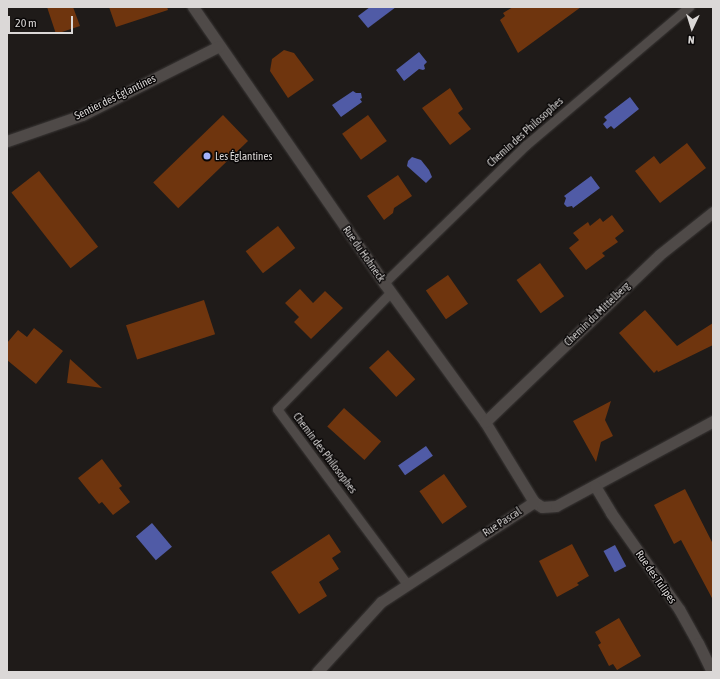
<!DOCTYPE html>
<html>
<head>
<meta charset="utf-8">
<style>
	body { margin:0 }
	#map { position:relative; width:720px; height:679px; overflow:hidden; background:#1f1b19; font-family:"Asap Condensed",sans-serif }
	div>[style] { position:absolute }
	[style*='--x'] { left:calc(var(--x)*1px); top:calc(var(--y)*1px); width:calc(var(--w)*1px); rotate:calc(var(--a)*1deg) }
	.water>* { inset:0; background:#505ba6; transform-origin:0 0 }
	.building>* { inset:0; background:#6f350e; transform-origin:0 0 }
	.roads { filter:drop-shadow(0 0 1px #3b3837) drop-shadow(0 0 1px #3b3837) }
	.service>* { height:9px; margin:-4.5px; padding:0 4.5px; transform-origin:4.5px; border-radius:4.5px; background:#4f4a48 }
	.minor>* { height:11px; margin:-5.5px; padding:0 5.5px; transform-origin:5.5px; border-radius:5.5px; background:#4f4a48 }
	.dots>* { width:11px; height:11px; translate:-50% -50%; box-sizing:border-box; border:2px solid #080606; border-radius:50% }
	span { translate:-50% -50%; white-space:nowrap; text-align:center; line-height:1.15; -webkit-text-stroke:3px #080606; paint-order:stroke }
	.street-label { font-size:11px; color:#dbd8d7 }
	.poi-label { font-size:11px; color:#dbd8d7 }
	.left { translate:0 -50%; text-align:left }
	.frame { position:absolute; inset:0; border:8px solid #dbd8d7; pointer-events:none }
	.north { position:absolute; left:672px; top:8px; width:40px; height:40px; -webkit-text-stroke:3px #080606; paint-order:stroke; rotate:184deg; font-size:11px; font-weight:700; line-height:16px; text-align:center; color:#dbd8d7 }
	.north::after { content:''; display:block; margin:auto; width:14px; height:18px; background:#dbd8d7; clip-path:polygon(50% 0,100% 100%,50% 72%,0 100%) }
	.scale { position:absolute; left:8px; top:16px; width:65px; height:18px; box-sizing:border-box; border:2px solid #dbd8d7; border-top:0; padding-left:5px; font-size:12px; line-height:14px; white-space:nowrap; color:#dbd8d7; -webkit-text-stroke:3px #080606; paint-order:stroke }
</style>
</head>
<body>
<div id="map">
	<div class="water">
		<div style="clip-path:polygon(370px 7px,396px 7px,368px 28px,358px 16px)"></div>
		<div style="clip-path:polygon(419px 52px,427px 62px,424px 65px,425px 69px,423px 70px,419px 69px,404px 81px,396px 70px)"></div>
		<div style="clip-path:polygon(353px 91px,356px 93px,361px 93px,362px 98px,360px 99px,362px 102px,341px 117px,332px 105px)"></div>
		<div style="clip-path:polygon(630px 97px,639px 109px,614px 129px,611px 126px,607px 129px,603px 124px,607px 120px,604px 117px)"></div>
		<div style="clip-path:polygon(412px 157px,421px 160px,429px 170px,432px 177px,426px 183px,407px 166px,408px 161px)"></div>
		<div style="clip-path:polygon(591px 176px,600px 188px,573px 208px,572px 206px,567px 207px,564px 204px,566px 198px,564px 196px)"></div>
		<div style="left:426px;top:446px;width:12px;height:34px;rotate:55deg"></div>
		<div style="left:152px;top:523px;width:31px;height:21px;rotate:50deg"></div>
		<div style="left:615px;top:545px;width:24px;height:13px;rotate:62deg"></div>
	</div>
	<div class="building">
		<div style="clip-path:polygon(47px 7px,73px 7px,80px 26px,56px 34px)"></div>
		<div style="clip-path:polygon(109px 7px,167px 7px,168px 10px,116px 27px)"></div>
		<div style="clip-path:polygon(513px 7px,581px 7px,518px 53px,500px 20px,505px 16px,503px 13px)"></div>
		<div style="clip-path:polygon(284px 50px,294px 53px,314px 80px,288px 98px,270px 71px,272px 59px)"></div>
		<div style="clip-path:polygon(450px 88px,463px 109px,458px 113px,471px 129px,450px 145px,422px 108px)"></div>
		<div style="left:223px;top:115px;width:36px;height:97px;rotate:46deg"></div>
		<div style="left:368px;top:115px;width:32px;height:32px;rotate:54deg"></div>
		<div style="clip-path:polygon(687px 143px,706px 168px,660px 203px,635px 171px,654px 156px,660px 164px)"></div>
		<div style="left:39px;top:171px;width:96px;height:35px;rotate:52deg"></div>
		<div style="clip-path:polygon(398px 175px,412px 196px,394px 208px,393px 213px,384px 220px,367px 196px)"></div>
		<div style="clip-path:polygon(612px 215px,624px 231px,615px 238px,618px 242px,602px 253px,605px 256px,586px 270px,569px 248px,579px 240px,573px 233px,588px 222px,590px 226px,600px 218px,603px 222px)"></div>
		<div style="left:278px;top:226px;width:28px;height:41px;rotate:52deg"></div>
		<div style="left:540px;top:263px;width:41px;height:29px;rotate:54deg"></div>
		<div style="left:448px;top:275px;width:35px;height:27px;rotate:55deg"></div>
		<div style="clip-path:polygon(300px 289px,313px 303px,325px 291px,343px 308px,311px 339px,294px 322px,299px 317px,285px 303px)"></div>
		<div style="left:204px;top:300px;width:36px;height:82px;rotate:72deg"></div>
		<div style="clip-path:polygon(645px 310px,677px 346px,713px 323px,713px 345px,658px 372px,657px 370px,654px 373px,619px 333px)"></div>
		<div style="clip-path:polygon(34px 328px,63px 351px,36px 384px,7px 360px,7px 343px,18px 330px,27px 337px)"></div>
		<div style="left:388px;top:350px;width:40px;height:26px;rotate:47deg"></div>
		<div style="clip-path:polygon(70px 359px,102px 388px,67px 383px)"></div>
		<div style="clip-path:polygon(611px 401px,605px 420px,613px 436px,601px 442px,596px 462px,573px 421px)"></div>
		<div style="left:344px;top:408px;width:50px;height:25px;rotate:42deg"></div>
		<div style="clip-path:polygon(102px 459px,122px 486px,119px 488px,130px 502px,113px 515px,102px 502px,99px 504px,78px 478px)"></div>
		<div style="left:444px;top:474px;width:40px;height:30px;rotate:55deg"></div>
		<div style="clip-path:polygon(685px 489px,713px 544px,713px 600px,681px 540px,674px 544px,654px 505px)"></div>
		<div style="clip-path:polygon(329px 534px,341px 552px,332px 558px,339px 569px,319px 582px,327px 596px,299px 614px,271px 572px)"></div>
		<div style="clip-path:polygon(572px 544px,589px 576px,577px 583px,579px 585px,557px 597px,539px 561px)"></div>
		<div style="clip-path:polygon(619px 618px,641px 656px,617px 670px,613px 664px,609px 666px,598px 645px,601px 643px,595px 632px)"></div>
	</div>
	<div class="roads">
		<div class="service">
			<div style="--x:384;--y:283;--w:198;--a:-44.2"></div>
			<div style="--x:526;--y:145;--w:214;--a:-40.3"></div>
			<div style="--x:390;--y:293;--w:162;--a:134.2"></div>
			<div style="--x:277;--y:409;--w:218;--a:53.4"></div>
		</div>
		<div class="minor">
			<div style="--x:193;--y:7;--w:336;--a:55.3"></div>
			<div style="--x:384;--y:283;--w:172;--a:54"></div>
			<div style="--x:485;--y:422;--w:94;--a:58.5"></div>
			<div style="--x:534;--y:502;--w:9;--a:32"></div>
			<div style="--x:542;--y:507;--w:14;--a:-4"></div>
			<div style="--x:556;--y:506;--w:179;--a:-28.4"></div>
			<div style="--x:7;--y:141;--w:79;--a:-19.1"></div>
			<div style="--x:82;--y:115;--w:153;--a:-26.7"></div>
			<div style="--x:485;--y:422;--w:241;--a:-43.8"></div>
			<div style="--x:659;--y:255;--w:69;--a:-38.5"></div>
			<div style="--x:595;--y:486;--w:31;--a:59"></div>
			<div style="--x:611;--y:513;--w:118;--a:54.7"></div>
			<div style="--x:679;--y:609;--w:39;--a:61"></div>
			<div style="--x:698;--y:643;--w:32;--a:64"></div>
			<div style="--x:317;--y:672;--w:95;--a:-47.6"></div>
			<div style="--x:381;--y:602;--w:183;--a:-33.2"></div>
		</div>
	</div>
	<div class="dots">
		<div style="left:207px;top:156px;background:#a3b2fd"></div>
	</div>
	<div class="street-label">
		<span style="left:115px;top:97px;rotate:-26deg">Sentier des Églantines</span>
		<span style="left:525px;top:132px;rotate:-42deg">Chemin des Philosophes</span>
		<span style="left:364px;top:254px;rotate:55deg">Rue du Hohneck</span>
		<span style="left:597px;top:314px;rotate:-44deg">Chemin du Mittelberg</span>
		<span style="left:325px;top:453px;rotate:53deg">Chemin des Philosophes</span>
		<span style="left:502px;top:522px;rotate:-33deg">Rue Pascal</span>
		<span style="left:656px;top:577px;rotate:55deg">Rue des Tulipes</span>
	</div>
	<div class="poi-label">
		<span class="left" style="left:215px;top:156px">Les Églantines</span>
	</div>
	<div class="frame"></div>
	<div class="north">N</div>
	<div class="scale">20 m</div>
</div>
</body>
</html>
